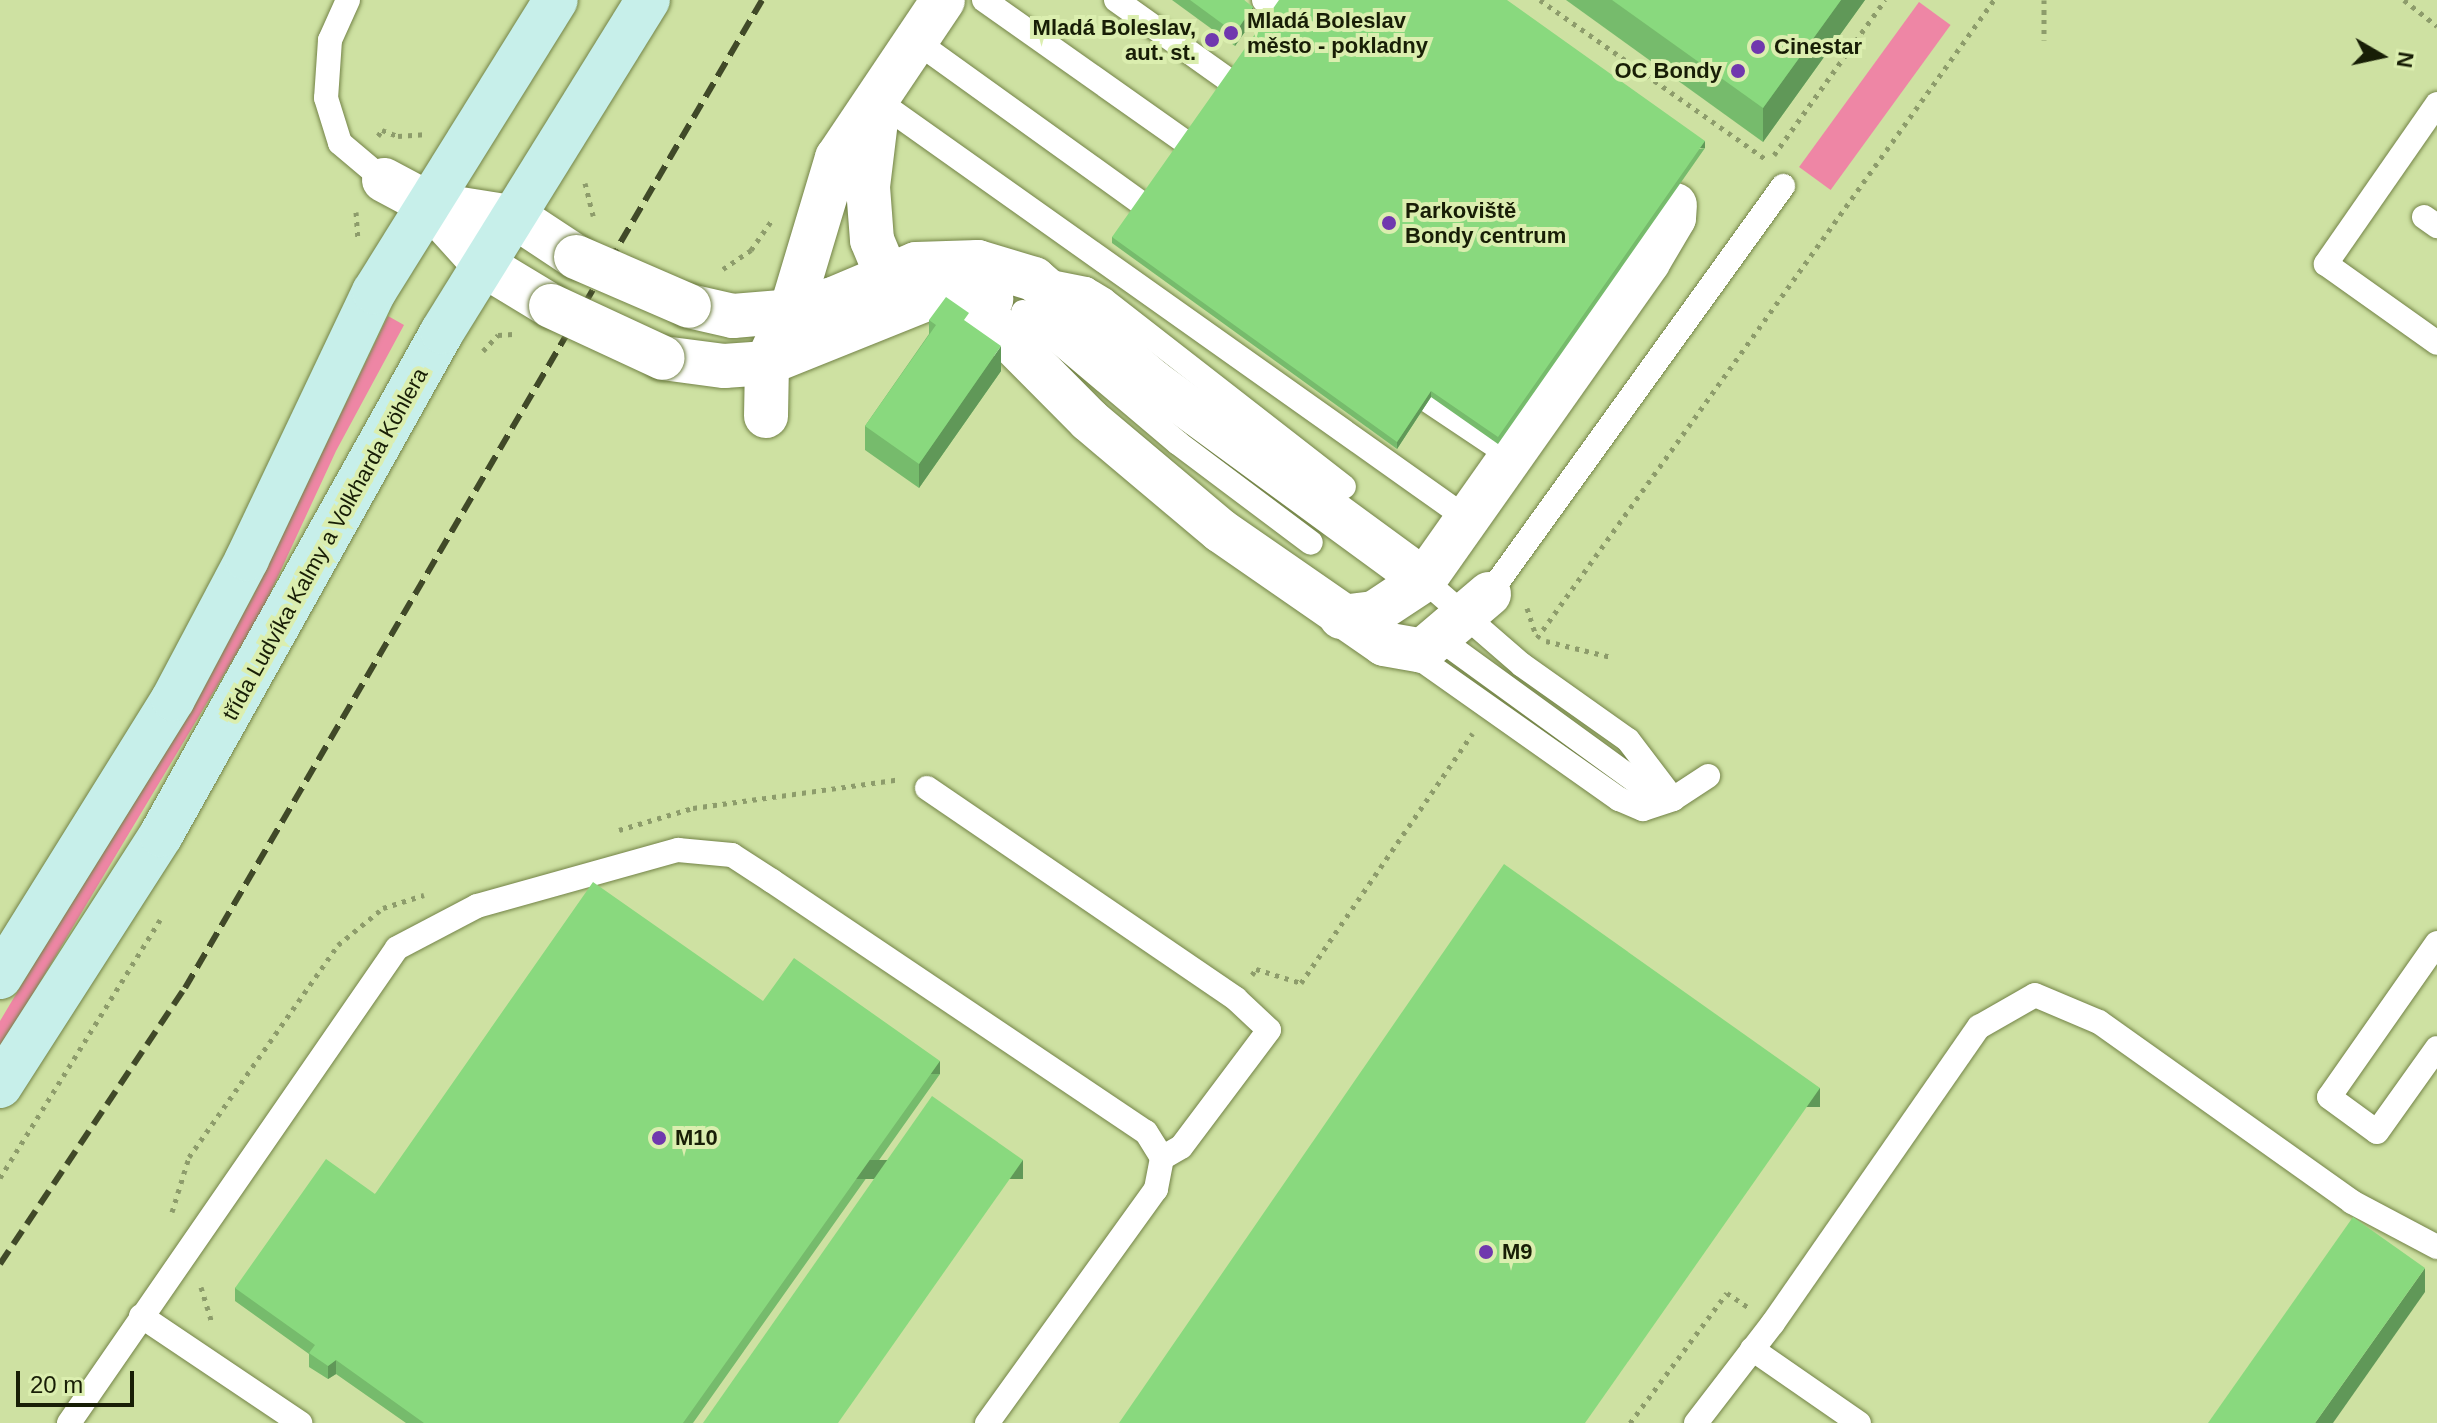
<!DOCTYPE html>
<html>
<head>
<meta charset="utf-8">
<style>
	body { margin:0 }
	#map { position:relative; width:2437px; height:1423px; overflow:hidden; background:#cee1a2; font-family:Helvetica,sans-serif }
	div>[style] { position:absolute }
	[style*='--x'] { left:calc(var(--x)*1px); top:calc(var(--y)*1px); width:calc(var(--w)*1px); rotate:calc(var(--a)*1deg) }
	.green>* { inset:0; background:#ee86a5; transform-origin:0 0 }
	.path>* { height:5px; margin-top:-2.5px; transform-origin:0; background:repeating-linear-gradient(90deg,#8d9c6b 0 4px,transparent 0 10px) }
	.roads { filter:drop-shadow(0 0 2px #738347) drop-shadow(0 0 2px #738347) }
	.lane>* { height:24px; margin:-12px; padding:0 12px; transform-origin:12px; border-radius:12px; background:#fff }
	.street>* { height:44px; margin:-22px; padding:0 22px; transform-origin:22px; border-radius:22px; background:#fff }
	.secondary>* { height:44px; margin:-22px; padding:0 22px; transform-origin:22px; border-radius:22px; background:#c7efea }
	.rail>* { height:6px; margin-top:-3px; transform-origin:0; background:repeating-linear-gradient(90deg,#404928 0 16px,transparent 0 24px) }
	.bridges { filter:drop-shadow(0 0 2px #738347) drop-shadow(0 0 2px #738347) }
	.street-bridge>* { height:44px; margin:-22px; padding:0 22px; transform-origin:22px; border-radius:22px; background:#fff }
	.wall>* { inset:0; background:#76bb6c }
	.shaded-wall>* { inset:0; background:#609858; transform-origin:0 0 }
	.building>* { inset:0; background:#89d97e }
	.dots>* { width:22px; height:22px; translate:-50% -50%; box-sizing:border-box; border:4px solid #dbeeaf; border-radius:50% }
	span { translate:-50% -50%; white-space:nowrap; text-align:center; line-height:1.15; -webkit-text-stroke:8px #dbeeaf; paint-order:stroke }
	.poi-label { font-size:22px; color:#181e06; font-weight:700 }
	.left { translate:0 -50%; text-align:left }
	.right { translate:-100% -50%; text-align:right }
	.street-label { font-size:22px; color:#181e06 }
	.north { position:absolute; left:2341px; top:16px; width:80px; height:80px; -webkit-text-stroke:6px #dbeeaf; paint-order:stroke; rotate:99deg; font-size:22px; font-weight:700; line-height:32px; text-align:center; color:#181e06 }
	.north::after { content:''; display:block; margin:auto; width:28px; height:36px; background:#181e06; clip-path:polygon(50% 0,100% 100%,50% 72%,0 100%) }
	.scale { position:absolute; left:16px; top:1371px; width:118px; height:36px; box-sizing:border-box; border:4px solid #181e06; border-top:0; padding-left:10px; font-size:24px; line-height:28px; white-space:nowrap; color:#181e06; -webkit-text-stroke:6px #dbeeaf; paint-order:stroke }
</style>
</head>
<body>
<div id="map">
	<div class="green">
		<div style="left:1919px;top:2px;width:39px;height:204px;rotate:36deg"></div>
		<div style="clip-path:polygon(388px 316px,404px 325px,336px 451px,262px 611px,0 1049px,0 1021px,252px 598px)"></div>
	</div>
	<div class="path">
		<div style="--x:1540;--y:0;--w:279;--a:35.2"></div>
		<div style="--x:2044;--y:0;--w:40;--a:90"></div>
		<div style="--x:2404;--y:0;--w:42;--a:38.2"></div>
		<div style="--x:378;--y:136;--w:7;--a:-56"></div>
		<div style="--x:382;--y:130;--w:17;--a:21"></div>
		<div style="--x:398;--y:136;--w:26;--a:-4"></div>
		<div style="--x:1774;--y:155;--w:191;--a:-54.4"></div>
		<div style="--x:585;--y:183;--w:34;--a:76"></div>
		<div style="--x:356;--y:212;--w:26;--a:86"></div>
		<div style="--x:723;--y:269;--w:34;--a:-34"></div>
		<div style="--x:751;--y:250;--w:39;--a:-55"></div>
		<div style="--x:483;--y:351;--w:22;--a:-47"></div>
		<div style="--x:498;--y:335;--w:16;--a:-4"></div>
		<div style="--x:1527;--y:608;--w:26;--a:72"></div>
		<div style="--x:1537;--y:638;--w:785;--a:-54.39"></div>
		<div style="--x:1546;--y:641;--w:67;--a:13.8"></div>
		<div style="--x:619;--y:830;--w:77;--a:-16.6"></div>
		<div style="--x:693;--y:808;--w:205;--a:-7.9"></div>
		<div style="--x:1252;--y:975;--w:7;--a:-56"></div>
		<div style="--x:1256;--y:969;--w:47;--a:17.3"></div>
		<div style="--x:1301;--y:983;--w:303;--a:-55.5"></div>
		<div style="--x:0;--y:1178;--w:304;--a:-58.2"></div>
		<div style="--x:172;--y:1212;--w:58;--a:-72.8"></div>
		<div style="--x:189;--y:1157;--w:259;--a:-54.9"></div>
		<div style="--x:338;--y:945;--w:58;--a:-39.4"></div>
		<div style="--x:383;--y:908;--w:43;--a:-17.6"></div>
		<div style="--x:201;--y:1287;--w:38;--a:73"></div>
		<div style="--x:1630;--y:1423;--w:162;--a:-53.3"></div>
		<div style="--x:1727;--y:1293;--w:25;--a:34"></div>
	</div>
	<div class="roads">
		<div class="lane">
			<div style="--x:348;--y:0;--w:44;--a:114.2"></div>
			<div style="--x:330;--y:40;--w:58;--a:93.9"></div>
			<div style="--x:326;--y:98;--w:47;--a:72.7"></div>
			<div style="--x:340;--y:143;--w:57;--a:40.1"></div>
			<div style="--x:984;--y:0;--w:274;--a:35.2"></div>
			<div style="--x:1116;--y:0;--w:166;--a:35.4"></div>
			<div style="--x:1264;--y:0;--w:46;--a:34.4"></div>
			<div style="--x:917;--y:42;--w:302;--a:35.7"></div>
			<div style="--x:878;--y:101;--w:724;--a:35.34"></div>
			<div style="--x:2437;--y:104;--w:195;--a:124.8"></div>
			<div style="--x:2326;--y:264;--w:136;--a:35.4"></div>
			<div style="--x:2424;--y:217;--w:16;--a:35"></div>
			<div style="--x:1046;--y:281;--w:41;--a:11.3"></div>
			<div style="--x:1086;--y:289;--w:21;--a:31"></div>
			<div style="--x:1104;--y:300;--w:304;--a:37.9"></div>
			<div style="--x:1023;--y:312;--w:203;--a:40.2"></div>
			<div style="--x:1178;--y:443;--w:166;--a:36.9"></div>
			<div style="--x:1403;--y:384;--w:131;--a:33.8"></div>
			<div style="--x:1489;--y:594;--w:503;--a:-54.22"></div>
			<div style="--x:1440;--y:639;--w:258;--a:36"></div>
			<div style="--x:1649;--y:791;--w:25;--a:18"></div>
			<div style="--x:1673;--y:799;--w:42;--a:-33.3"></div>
			<div style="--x:1409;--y:651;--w:257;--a:35.2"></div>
			<div style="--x:1619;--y:799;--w:26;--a:23"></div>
			<div style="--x:1643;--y:809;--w:32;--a:-18"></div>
			<div style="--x:1673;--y:799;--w:74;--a:-127.3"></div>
			<div style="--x:1628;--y:740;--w:130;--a:-144.7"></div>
			<div style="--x:1522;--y:665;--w:130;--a:-139.1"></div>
			<div style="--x:927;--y:788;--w:374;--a:34.3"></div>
			<div style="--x:1236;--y:999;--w:45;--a:43.2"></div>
			<div style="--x:1269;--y:1030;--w:146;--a:126.9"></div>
			<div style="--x:1181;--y:1147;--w:22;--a:150"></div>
			<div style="--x:2437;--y:943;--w:188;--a:125"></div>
			<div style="--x:2329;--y:1097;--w:59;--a:36.1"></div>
			<div style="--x:2377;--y:1132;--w:103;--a:-54.5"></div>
			<div style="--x:141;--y:1316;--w:192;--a:33.9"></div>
			<div style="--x:1752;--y:1349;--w:130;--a:34.7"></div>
			<div style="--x:69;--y:1423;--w:577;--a:-55.37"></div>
			<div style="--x:397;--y:948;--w:90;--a:-27.7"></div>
			<div style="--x:477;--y:906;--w:209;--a:-15.6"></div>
			<div style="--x:678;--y:850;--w:54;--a:5.3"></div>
			<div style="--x:732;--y:855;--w:48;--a:33"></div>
			<div style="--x:772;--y:881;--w:450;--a:33.9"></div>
			<div style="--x:1146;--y:1132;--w:31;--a:58"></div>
			<div style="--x:1162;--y:1158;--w:32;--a:101"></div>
			<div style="--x:1156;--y:1189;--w:289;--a:125.8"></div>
			<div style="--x:1696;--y:1423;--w:126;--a:-52.4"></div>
			<div style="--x:1773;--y:1323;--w:361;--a:-55.2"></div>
			<div style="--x:1979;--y:1027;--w:64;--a:-29.7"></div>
			<div style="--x:2035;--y:995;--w:69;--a:22.9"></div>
			<div style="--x:2099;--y:1022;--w:310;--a:35.4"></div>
			<div style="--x:2352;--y:1202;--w:96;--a:27.9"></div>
		</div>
		<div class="street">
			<div style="--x:878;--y:104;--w:84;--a:96.9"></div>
			<div style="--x:868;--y:187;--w:53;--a:85.7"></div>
			<div style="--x:872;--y:240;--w:70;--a:67.4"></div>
			<div style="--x:384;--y:180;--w:51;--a:28.1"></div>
			<div style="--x:429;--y:204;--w:89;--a:9"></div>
			<div style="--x:517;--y:218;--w:71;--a:33.5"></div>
			<div style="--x:429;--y:204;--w:84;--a:47.9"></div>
			<div style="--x:485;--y:266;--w:77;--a:31.2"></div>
			<div style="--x:963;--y:293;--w:179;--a:45.2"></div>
			<div style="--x:1089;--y:420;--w:172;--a:40.1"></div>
			<div style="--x:1221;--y:531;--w:198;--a:34.7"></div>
			<div style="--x:1384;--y:644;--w:39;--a:10"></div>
			<div style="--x:1422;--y:651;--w:88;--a:-40.4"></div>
			<div style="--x:689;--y:306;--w:45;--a:12.8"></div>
			<div style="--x:733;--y:316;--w:58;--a:-4.9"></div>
			<div style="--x:791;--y:311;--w:44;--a:-15.9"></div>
			<div style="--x:833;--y:299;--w:90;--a:-22.9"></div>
			<div style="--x:916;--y:264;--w:62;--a:-1.8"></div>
			<div style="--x:978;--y:262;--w:59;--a:16.9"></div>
			<div style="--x:1034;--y:279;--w:156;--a:40.8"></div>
			<div style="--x:1152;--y:381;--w:337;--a:36.2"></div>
			<div style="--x:663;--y:358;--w:62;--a:7.5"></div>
			<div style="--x:724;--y:366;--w:43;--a:-4"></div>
			<div style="--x:767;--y:363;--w:177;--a:-21.9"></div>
			<div style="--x:931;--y:297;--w:32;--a:-7"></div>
			<div style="--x:963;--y:293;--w:29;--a:12"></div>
			<div style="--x:766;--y:416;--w:53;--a:-88.9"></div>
			<div style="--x:767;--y:363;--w:57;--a:-65.2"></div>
			<div style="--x:791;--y:311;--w:160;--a:-73.3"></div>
			<div style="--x:837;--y:158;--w:190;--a:-56.1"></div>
			<div style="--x:1341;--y:617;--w:33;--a:-7"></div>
			<div style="--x:1374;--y:613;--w:60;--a:-33.4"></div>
			<div style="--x:1424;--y:580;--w:389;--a:-54.8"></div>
			<div style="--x:1648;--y:262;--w:51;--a:-59.4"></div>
			<div style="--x:1674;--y:218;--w:13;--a:-86"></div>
		</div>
		<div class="secondary">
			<div style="--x:0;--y:977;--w:327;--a:-58.1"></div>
			<div style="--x:173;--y:699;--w:158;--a:-62.1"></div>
			<div style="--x:247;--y:559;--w:296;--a:-64.6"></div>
			<div style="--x:374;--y:292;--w:344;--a:-58.1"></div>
			<div style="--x:0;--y:1086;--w:298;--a:-57.3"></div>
			<div style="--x:161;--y:835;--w:576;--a:-60.81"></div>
			<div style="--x:442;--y:332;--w:391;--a:-58.2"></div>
		</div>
	</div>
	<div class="rail">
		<div style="--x:0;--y:1264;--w:332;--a:-56.2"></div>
		<div style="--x:185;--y:988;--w:1144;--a:-59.71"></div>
	</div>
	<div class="bridges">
		<div class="street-bridge">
			<div style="--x:576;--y:257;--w:123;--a:23.4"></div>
			<div style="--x:551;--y:306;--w:123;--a:24.9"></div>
		</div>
	</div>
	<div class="wall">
		<div style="clip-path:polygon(1172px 0,1244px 0,1253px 20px,1235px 46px)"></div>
		<div style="clip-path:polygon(1566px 0,1865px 0,1763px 142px)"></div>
		<div style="clip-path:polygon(1705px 148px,1498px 444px,1431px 397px,1397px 449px,1112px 243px,1112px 237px)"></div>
		<div style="clip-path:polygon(929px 320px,969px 324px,1001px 371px,919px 488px,865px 450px,865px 426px,929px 334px)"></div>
		<div style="clip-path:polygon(763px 1001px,940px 1074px,693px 1423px,406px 1423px,336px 1374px,328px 1379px,309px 1367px,309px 1354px,235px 1301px,235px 1288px,375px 1194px)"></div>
	</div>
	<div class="shaded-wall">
		<div style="clip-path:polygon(1841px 0,1865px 0,1763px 142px,1763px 108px)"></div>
		<div style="clip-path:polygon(1253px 7px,1253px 20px,1235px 46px,1235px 33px)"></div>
		<div style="left:1705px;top:141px;width:7px;height:361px;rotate:90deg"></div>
		<div style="clip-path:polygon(1001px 346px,1001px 371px,919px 488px,919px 464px)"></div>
		<div style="clip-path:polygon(1431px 391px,1431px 397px,1397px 449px,1397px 442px)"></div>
		<div style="left:940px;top:1061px;width:13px;height:444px;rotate:90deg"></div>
		<div style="left:1820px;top:1088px;width:19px;height:409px;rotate:90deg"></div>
		<div style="left:1023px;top:1160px;width:19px;height:322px;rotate:90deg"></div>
		<div style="clip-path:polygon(2425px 1268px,2425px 1292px,2333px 1423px,2315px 1423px)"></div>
		<div style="clip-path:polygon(336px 1360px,336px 1374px,328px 1379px,328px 1366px)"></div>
	</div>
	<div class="building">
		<div style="clip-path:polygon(1190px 0,1244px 0,1253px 7px,1235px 33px)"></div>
		<div style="clip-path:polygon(1279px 0,1507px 0,1705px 141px,1498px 437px,1431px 391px,1397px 442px,1112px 237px)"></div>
		<div style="clip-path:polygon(1612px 0,1841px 0,1763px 108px)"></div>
		<div style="clip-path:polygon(946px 297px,969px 313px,964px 320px,1001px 346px,919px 464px,865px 426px,936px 325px,929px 320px)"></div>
		<div style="clip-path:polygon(1504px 864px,1820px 1088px,1585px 1423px,1119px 1423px)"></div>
		<div style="clip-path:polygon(593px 882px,763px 1001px,794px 958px,940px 1061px,683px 1423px,424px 1423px,336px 1360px,328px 1366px,309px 1353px,315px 1345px,235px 1288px,326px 1159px,375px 1194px)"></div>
		<div style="clip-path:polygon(932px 1096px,1023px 1160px,838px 1423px,703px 1423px)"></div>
		<div style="clip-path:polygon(2353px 1217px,2425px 1268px,2315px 1423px,2208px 1423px)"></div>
	</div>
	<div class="dots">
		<div style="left:1231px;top:33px;background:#7038ae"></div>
		<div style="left:1212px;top:40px;background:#7038ae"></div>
		<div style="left:1758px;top:47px;background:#7038ae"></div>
		<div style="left:1738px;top:71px;background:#7038ae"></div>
		<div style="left:1389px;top:223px;background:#7038ae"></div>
		<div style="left:659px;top:1138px;background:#7038ae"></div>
		<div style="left:1486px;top:1252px;background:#7038ae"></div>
	</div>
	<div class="poi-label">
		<span class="left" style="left:1247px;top:33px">Mladá Boleslav<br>město - pokladny</span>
		<span class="right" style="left:1196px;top:40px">Mladá Boleslav,<br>aut. st.</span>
		<span class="left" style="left:1774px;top:47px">Cinestar</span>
		<span class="right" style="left:1722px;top:71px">OC Bondy</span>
		<span class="left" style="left:1405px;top:223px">Parkoviště<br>Bondy centrum</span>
		<span class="left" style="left:675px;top:1138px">M10</span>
		<span class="left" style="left:1502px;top:1252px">M9</span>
	</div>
	<div class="street-label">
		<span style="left:325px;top:544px;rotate:-61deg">třída Ludvíka Kalmy a Volkharda Köhlera</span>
	</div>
	<div class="north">N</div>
	<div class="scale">20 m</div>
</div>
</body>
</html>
